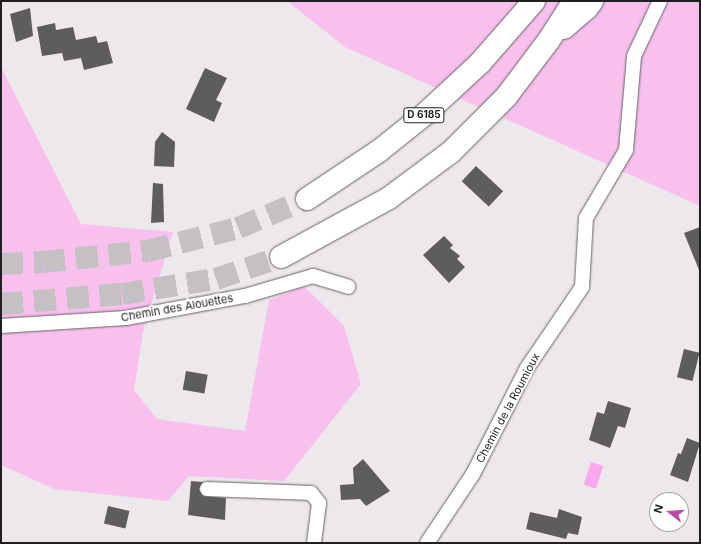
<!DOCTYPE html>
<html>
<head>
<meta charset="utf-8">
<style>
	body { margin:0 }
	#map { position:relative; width:701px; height:544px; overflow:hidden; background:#ede8ec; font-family:Inter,sans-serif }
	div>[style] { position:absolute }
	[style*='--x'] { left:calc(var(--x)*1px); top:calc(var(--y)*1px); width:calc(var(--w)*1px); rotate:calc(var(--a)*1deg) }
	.green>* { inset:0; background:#f8c1ed }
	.water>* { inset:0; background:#f8a9eb; transform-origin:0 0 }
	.building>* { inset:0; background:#5f5c5e; transform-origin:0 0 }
	.highway-tunnel>* { height:22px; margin-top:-11px; transform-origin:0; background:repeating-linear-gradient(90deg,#c4c0c3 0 22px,transparent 0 33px) }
	.roads { filter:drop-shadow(0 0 1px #676366) drop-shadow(0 0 1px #676366) }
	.street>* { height:14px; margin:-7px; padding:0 7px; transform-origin:7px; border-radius:7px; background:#fff }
	.highway>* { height:22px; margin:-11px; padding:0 11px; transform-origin:11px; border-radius:11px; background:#fff }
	span { translate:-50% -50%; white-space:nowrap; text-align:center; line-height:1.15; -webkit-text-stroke:4px #fff; paint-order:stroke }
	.shield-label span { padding:1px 3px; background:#fff; border:1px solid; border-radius:3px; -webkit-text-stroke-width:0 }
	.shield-label { font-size:10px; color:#211f21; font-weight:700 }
	.street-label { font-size:11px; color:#211f21 }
	.frame { position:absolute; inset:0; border:2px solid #211f21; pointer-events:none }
	.north { position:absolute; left:649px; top:492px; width:40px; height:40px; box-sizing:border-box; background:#fff; border:1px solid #a6a5a6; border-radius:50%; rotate:287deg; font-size:11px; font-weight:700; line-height:16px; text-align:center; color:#211f21 }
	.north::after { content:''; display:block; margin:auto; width:14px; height:18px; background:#b94cab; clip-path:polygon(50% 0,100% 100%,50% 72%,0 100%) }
</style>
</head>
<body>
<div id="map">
	<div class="green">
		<div style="clip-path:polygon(287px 1px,700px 1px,700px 206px,345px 47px)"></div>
		<div style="clip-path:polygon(1px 67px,81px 224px,173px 232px,143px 332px,134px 390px,157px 419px,245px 431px,269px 300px,304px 286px,344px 326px,361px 384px,284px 481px,189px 476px,168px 501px,54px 489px,1px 465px)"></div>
	</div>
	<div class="water">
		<div style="left:591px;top:462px;width:13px;height:24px;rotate:18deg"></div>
	</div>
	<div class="building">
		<div style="clip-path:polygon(30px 8px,33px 36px,16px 42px,10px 14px)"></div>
		<div style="clip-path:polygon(55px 23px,56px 30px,73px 27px,76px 40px,96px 36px,98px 43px,107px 41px,113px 63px,84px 70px,81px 58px,64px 61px,62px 53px,42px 56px,37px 27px)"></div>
		<div style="clip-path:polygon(205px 68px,227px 78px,216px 100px,222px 103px,214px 122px,186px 109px)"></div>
		<div style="clip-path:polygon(162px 132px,175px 142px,174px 167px,154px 166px,155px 142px)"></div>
		<div style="left:476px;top:166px;width:37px;height:21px;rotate:43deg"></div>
		<div style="clip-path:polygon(153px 183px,163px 184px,164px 222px,151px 223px)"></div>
		<div style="clip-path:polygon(700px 227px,700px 270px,699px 270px,684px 233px)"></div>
		<div style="clip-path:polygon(444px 236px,453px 245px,450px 248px,460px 256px,457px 259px,465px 267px,449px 283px,423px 255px)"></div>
		<div style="left:684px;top:349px;width:16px;height:29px;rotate:14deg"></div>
		<div style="left:186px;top:371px;width:22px;height:19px;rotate:10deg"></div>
		<div style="clip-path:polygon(608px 401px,631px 408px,625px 428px,618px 426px,610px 448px,589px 440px,597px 412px,604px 414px)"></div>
		<div style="clip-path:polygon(687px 438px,700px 443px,688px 482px,670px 475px,678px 453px,681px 454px)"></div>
		<div style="clip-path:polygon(363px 459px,390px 491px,366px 506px,360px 499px,341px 500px,340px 485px,354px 484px,353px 468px)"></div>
		<div style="clip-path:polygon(191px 481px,203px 482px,199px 489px,203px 496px,226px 498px,225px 520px,188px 515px)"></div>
		<div style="left:108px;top:506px;width:22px;height:18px;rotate:13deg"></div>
		<div style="clip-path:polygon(559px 509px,582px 517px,578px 535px,568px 533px,566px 539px,526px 529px,530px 512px,557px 518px)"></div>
	</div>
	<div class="highway-tunnel">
		<div style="--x:1;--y:264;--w:42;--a:-2.7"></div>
		<div style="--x:43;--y:262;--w:106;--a:-6"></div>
		<div style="--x:148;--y:251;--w:93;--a:-14.3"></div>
		<div style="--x:238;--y:228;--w:75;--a:-22.8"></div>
		<div style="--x:1;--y:304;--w:121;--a:-4.7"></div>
		<div style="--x:122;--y:294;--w:95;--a:-9.1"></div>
		<div style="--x:216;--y:279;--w:69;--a:-18.7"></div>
	</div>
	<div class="roads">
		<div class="street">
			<div style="--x:1;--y:326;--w:125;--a:-3.7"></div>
			<div style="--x:126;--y:318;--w:121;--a:-10.5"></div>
			<div style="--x:245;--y:296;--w:71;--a:-16.4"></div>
			<div style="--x:313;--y:276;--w:37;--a:17"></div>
			<div style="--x:207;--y:489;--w:104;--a:2.2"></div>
			<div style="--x:311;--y:493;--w:13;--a:51"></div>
			<div style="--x:319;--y:503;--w:40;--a:97.1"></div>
			<div style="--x:427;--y:543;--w:83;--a:-56.3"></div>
			<div style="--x:473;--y:474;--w:119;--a:-63"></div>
			<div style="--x:527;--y:368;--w:98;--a:-55.8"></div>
			<div style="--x:582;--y:287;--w:69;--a:-86.7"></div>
			<div style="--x:586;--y:218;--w:79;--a:-59.5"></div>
			<div style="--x:626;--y:150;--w:94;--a:-85.1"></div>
			<div style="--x:634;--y:56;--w:61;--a:-64.7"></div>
		</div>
		<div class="highway">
			<div style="--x:564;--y:28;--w:30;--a:-41"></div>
			<div style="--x:587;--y:8;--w:9;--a:-54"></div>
			<div style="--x:307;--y:199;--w:87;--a:-33.7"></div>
			<div style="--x:379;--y:151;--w:58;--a:-38.7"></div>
			<div style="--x:424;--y:115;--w:76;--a:-42.9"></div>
			<div style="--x:480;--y:63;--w:82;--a:-48.9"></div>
			<div style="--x:281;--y:257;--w:123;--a:-28.6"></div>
			<div style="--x:389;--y:198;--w:77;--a:-36.6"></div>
			<div style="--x:451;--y:152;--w:78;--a:-45"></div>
			<div style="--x:506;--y:97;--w:71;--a:-53"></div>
			<div style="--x:549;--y:40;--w:46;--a:-57.3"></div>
		</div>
	</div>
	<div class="shield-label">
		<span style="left:424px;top:115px">D 6185</span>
	</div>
	<div class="street-label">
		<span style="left:177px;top:308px;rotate:-10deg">Chemin des Alouettes</span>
		<span style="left:508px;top:408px;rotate:-62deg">Chemin de la Roumioux</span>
	</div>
	<div class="frame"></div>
	<div class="north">N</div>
</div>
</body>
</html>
